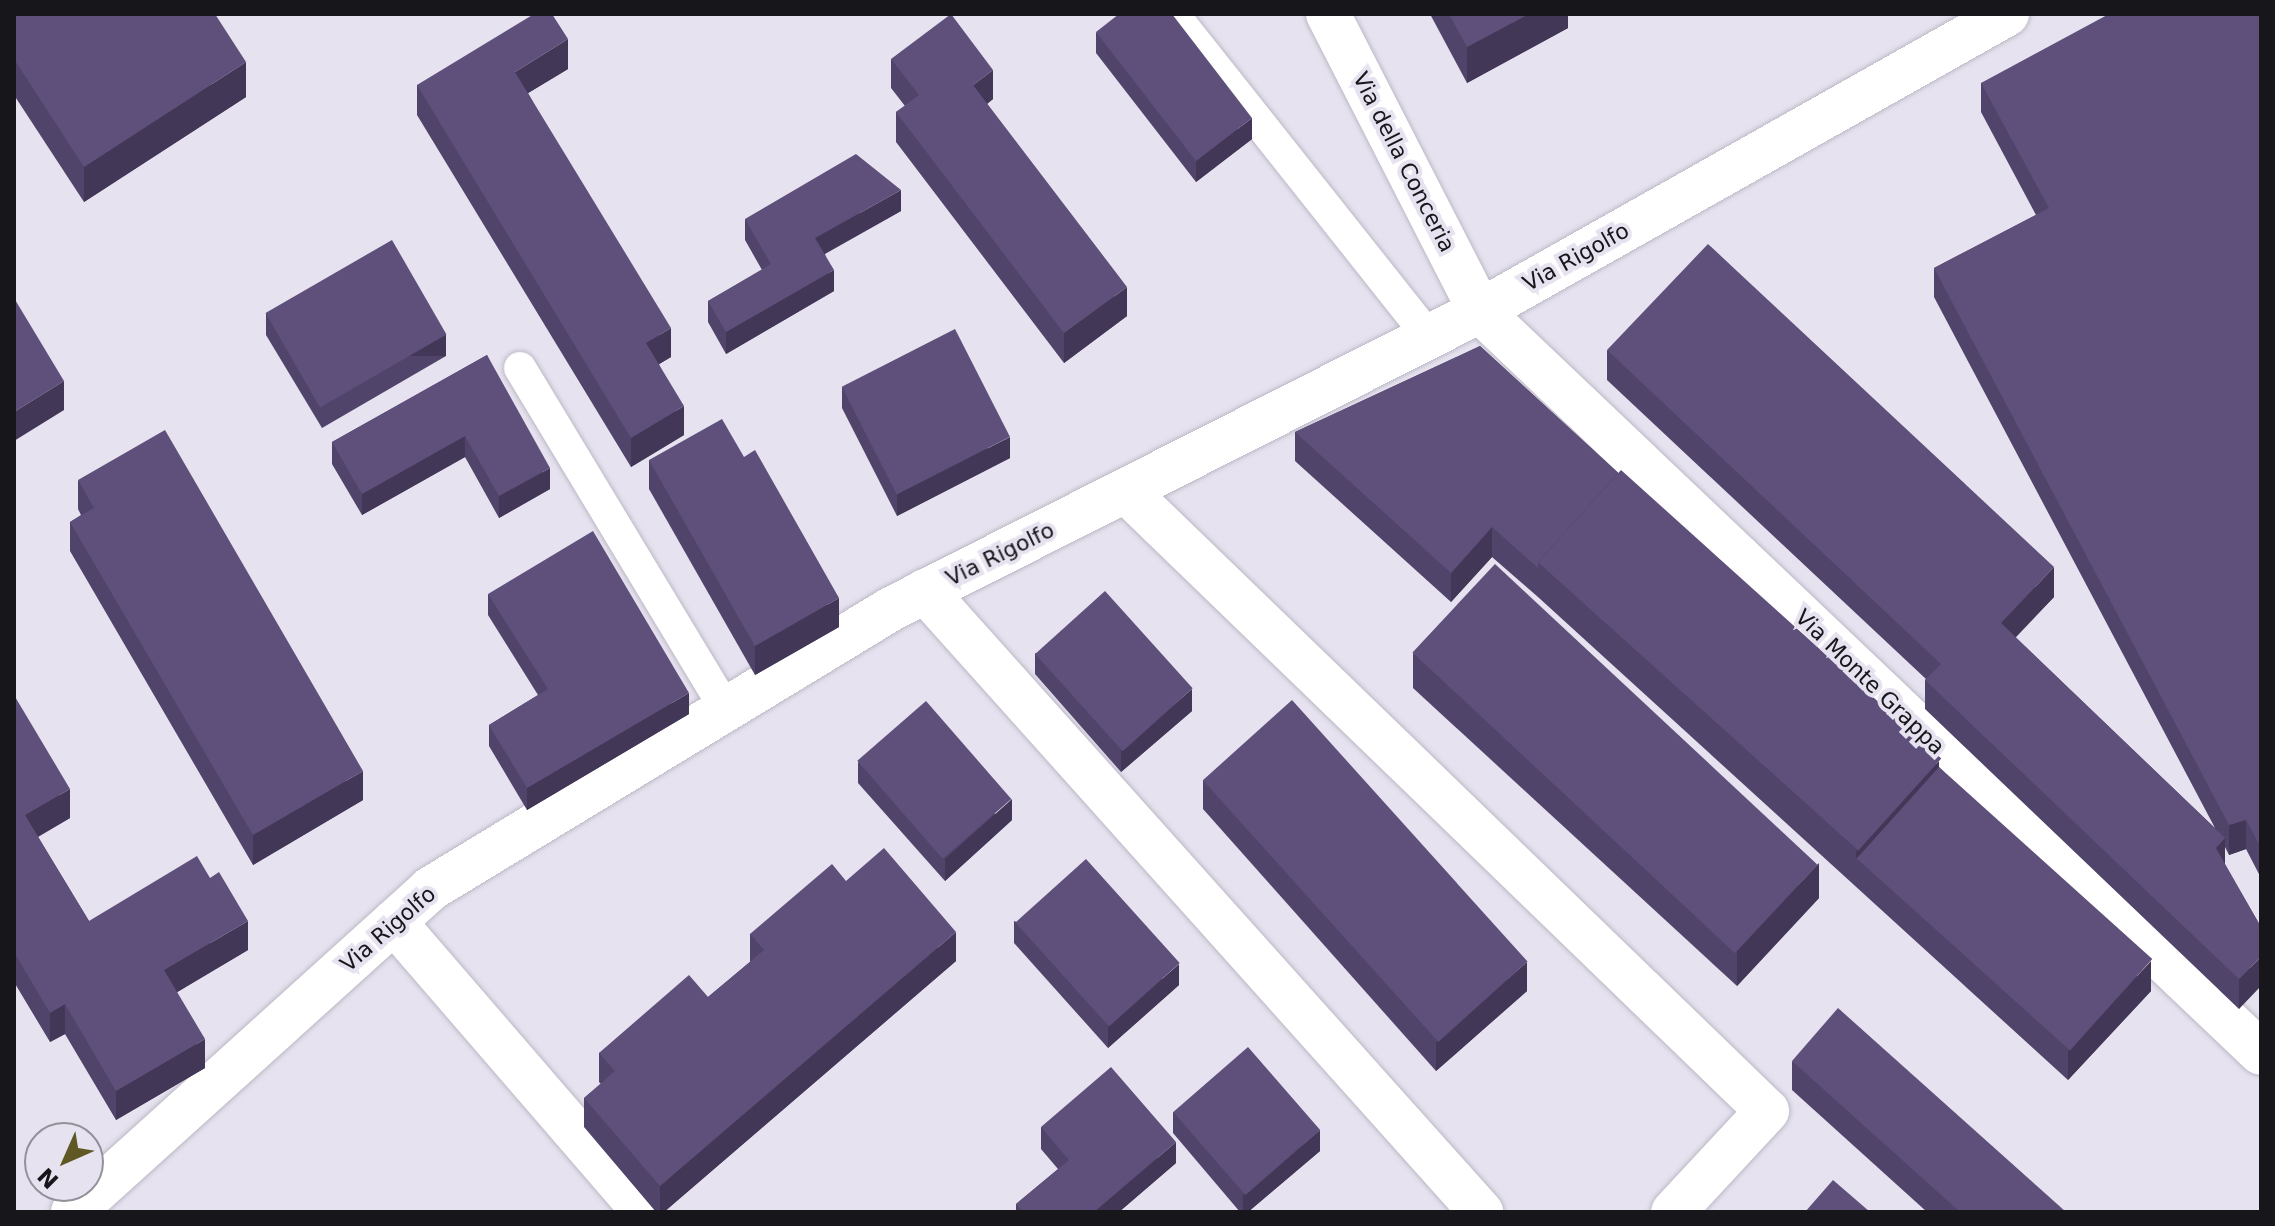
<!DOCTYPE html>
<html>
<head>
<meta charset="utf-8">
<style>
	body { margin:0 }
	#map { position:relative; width:2275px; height:1226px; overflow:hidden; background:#e6e2ef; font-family:"DejaVu Sans",sans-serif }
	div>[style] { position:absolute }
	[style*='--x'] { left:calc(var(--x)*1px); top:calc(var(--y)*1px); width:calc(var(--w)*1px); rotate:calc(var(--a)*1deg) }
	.roads { filter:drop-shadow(0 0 2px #bcb8c5) drop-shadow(0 0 2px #bcb8c5) }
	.service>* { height:32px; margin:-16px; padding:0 16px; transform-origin:16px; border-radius:16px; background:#fff }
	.minor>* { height:44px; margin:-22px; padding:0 22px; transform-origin:22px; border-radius:22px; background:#fff }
	.wall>* { inset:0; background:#51446a }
	.shaded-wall>* { inset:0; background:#423756; transform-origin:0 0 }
	.building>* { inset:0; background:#5e4f7b; transform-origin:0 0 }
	span { translate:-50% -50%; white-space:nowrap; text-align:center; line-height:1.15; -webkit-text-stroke:8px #e6e2ef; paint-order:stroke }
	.street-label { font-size:22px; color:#17161a }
	.frame { position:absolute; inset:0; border:16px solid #17161a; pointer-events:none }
	.north { position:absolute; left:24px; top:1122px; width:80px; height:80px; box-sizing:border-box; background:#e6e2ef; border:2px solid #93909a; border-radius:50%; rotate:225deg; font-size:22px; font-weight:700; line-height:32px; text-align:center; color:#17161a }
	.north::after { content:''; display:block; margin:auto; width:28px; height:36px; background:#605824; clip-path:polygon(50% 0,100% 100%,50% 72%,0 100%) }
</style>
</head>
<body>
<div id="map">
	<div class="roads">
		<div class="service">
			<div style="--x:1173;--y:14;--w:412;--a:51.6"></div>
			<div style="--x:520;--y:368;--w:398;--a:58.9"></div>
		</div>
		<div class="minor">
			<div style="--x:1328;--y:14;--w:334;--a:62.9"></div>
			<div style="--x:1480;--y:311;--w:1077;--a:43.53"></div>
			<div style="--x:1127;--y:492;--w:890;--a:44.04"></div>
			<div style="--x:1767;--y:1111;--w:138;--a:132.9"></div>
			<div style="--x:925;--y:591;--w:834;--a:48.16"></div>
			<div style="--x:394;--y:922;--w:383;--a:49.2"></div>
			<div style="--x:73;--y:1212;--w:481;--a:-42.1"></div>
			<div style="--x:430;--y:889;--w:539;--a:-31.27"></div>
			<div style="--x:891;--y:609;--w:660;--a:-26.84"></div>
			<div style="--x:1480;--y:311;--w:605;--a:-29.4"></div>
		</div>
	</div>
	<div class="wall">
		<div style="clip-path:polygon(14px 14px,246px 97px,84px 202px,14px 95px)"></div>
		<div style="clip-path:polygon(1430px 14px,1568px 14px,1568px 28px,1467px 83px)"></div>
		<div style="clip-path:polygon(2261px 14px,2261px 878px,2246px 849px,2229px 855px,2225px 847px,2225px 865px,2261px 927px,2239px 1009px,1925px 709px,1925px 680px,1926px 679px,1607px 380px,1607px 350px,2054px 597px,2015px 637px,2215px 828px,1934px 297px,1934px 268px,2036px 215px,1981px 112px,1981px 83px)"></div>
		<div style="clip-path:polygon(1096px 32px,1252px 139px,1196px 182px,1096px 53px)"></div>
		<div style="clip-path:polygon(891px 59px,993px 99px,987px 104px,1127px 316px,1064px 363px,896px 142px,896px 112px,905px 106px,891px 88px)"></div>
		<div style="clip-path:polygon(568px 69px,528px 93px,671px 357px,659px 364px,684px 435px,631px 467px,417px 115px,417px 85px)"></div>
		<div style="clip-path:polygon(901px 211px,825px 254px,834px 291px,726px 354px,708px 322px,708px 301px,762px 270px,745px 240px,745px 219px)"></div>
		<div style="clip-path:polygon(266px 313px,446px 356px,322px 428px,266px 335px)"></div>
		<div style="clip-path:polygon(1480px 346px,1939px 767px,2151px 991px,2068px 1080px,1538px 597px,1492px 557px,1451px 602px,1295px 461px,1295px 432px)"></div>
		<div style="clip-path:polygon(487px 355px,550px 489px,499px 518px,465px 457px,362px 515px,332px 464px,332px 442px)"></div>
		<div style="clip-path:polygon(842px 387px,1010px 458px,897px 516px,842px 408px)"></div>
		<div style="clip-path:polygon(744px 457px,839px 627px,755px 675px,649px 489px,649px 460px)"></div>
		<div style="clip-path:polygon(78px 480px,363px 800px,253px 865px,70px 551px,70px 522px,81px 515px,78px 509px)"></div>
		<div style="clip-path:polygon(488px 594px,689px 714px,527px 810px,489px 746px,489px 725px,538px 695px,488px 615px)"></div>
		<div style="clip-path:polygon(1035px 653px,1192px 711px,1121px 772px,1035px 674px)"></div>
		<div style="clip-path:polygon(1413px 653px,1819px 898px,1737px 986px,1413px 688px)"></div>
		<div style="clip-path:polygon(14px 695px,70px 818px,38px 837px,89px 921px,248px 950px,177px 992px,205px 1068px,116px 1120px,65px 1034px,50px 1042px,14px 982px)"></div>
		<div style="clip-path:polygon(858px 762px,1012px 820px,945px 881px,858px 783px)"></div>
		<div style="clip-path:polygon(1203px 780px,1527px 991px,1436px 1071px,1203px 809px)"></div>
		<div style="clip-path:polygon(846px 881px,956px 961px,664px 1212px,656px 1212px,584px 1127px,584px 1098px,601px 1084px,599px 1082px,599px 1053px,708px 997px,750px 962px,750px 934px)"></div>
		<div style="clip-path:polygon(1014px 921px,1179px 985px,1108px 1048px,1014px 943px)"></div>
		<div style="clip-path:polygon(1792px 1061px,2066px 1212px,1927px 1212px,1792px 1090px)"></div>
		<div style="clip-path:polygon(1173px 1112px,1320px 1151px,1248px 1212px,1240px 1212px,1173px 1133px)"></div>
		<div style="clip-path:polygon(1041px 1127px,1176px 1163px,1119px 1212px,1016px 1212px,1016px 1204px,1058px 1169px,1041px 1149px)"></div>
	</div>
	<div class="shaded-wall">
		<div style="clip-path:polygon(1529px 14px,1568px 14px,1568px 28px,1467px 83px,1467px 47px)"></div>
		<div style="clip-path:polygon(568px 39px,568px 69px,515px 101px,515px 72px)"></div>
		<div style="clip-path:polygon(246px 62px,246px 97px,84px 202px,84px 167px)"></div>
		<div style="clip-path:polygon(993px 70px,993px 99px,973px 115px,973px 85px)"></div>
		<div style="clip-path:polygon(1252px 118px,1252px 139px,1196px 182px,1196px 161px)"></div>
		<div style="clip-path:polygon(901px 190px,901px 211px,815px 259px,815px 238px)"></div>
		<div style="clip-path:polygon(834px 270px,834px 291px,726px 354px,726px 332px)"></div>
		<div style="clip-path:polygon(1127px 287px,1127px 316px,1064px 363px,1064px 333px)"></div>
		<div style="clip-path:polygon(671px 328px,671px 357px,646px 372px,646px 343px)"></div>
		<div style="left:446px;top:335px;width:21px;height:143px;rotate:90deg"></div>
		<div style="clip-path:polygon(64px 381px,64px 410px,14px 441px,14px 412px)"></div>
		<div style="clip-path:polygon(684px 406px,684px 435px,631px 467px,631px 438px)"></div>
		<div style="clip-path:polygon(465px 436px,465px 457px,362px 515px,362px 494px)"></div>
		<div style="clip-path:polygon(1010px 437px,1010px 458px,897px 516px,897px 494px)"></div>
		<div style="clip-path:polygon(550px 468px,550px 489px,499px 518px,499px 496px)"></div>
		<div style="clip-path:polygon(1492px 527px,1492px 557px,1451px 602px,1451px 573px)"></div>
		<div style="clip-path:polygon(2054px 567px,2054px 597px,2001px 653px,2001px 623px)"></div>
		<div style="clip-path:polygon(839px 598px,839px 627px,755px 675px,755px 646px)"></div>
		<div style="clip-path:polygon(1192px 689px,1192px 711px,1121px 772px,1121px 751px)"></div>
		<div style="clip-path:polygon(689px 693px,689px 714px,527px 810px,527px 788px)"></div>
		<div style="clip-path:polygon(1939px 761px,1939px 797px,1856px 858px,1856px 852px)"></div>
		<div style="clip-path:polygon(363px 771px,363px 800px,253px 865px,253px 835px)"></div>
		<div style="clip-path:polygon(70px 789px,70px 818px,25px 844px,25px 815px)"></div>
		<div style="clip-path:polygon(1012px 799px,1012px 820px,945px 881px,945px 859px)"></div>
		<div style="clip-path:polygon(2246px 820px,2246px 849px,2229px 855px,2229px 825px)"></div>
		<div style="clip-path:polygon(2225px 838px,2225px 867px,2216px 848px)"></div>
		<div style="clip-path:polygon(1819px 863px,1819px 898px,1737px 986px,1737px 950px)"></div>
		<div style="clip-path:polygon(248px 921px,248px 950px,164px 1000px,164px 970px)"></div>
		<div style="clip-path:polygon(956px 932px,956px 961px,664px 1212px,660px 1212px,660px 1186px)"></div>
		<div style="clip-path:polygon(2261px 957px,2261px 986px,2239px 1009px,2239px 979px)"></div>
		<div style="clip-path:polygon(2151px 961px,2151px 991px,2068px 1080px,2068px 1051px)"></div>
		<div style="clip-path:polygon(1527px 962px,1527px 991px,1436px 1071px,1436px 1042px)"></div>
		<div style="clip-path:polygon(1179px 964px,1179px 985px,1108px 1048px,1108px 1027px)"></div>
		<div style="clip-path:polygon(65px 1004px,65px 1034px,50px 1042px,50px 1013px)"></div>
		<div style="clip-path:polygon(205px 1039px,205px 1068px,116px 1120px,116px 1091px)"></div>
		<div style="clip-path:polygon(1320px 1130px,1320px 1151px,1248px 1212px,1243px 1212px,1243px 1195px)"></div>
		<div style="clip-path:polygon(1176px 1142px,1176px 1163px,1119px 1212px,1094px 1212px)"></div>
	</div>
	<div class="building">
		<div style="clip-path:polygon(14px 14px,215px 14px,246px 62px,84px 167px,14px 59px)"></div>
		<div style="clip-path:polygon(534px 14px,552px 14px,568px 39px,515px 72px,671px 328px,646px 343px,684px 406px,631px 438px,417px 85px)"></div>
		<div style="clip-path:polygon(951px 14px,993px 70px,973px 85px,1127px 287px,1064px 333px,896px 112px,919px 95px,891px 59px)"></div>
		<div style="clip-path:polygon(1119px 14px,1172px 14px,1252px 118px,1196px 161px,1096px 32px)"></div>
		<div style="clip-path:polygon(1449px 14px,1529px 14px,1467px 47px)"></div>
		<div style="clip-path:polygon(2109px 14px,2261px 14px,2261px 848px,2246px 820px,2229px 825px,1934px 268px,2049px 208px,1981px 83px)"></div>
		<div style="clip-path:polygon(856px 154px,901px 190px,815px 238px,834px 270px,726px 332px,708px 301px,771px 264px,745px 219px)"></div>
		<div style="left:392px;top:240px;width:109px;height:146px;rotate:60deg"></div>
		<div style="clip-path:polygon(1708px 244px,2054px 567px,2001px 623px,2225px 838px,2216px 848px,2261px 927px,2261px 957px,2239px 979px,1925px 680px,1941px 664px,1607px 350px)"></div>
		<div style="clip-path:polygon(14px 298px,64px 381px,14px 412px)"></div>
		<div style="left:955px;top:329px;width:121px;height:127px;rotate:63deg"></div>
		<div style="clip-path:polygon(1480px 346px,1618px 473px,1538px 562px,1538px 568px,1492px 527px,1451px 573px,1295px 432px)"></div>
		<div style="clip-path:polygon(487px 355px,550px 468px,499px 496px,465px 436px,362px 494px,332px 442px)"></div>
		<div style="clip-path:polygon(722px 419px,744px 457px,755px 450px,839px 598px,755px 646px,649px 460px)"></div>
		<div style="clip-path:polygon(165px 430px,363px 771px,253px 835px,70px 522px,94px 508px,78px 480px)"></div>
		<div style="left:1621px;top:470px;width:431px;height:124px;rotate:42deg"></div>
		<div style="clip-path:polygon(593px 531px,689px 693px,527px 788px,489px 725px,548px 689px,488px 594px)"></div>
		<div style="left:1495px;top:564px;width:441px;height:121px;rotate:43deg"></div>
		<div style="left:1105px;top:591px;width:131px;height:94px;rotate:48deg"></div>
		<div style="clip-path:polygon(14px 695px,70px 789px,25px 815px,89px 921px,197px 856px,210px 878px,219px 872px,248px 921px,164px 970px,205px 1039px,116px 1091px,65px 1004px,50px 1013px,14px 952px)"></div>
		<div style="left:1292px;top:700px;width:352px;height:120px;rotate:48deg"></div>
		<div style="left:926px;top:701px;width:130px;height:91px;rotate:49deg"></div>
		<div style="left:1939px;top:767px;width:287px;height:123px;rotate:42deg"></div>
		<div style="clip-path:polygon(884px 848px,956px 932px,660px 1186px,584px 1098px,615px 1071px,599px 1053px,689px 975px,708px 997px,764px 950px,750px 934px,832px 864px,846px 881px)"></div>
		<div style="left:1086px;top:859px;width:140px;height:95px;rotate:48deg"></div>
		<div style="clip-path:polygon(1838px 1008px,2066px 1212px,1960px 1212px,1792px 1061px)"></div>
		<div style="left:1248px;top:1047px;width:110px;height:99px;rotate:49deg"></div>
		<div style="clip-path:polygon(1111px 1067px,1176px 1142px,1094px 1212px,1023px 1212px,1016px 1204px,1069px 1160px,1041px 1127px)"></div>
		<div style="clip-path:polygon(1833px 1180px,1870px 1212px,1805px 1212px)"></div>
	</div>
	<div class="street-label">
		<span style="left:1404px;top:162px;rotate:63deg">Via della Conceria</span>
		<span style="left:1576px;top:257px;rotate:-29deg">Via Rigolfo</span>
		<span style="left:1000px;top:554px;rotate:-26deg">Via Rigolfo</span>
		<span style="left:1870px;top:682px;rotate:44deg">Via Monte Grappa</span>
		<span style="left:388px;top:929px;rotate:-41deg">Via Rigolfo</span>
	</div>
	<div class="frame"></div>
	<div class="north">N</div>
</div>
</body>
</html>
